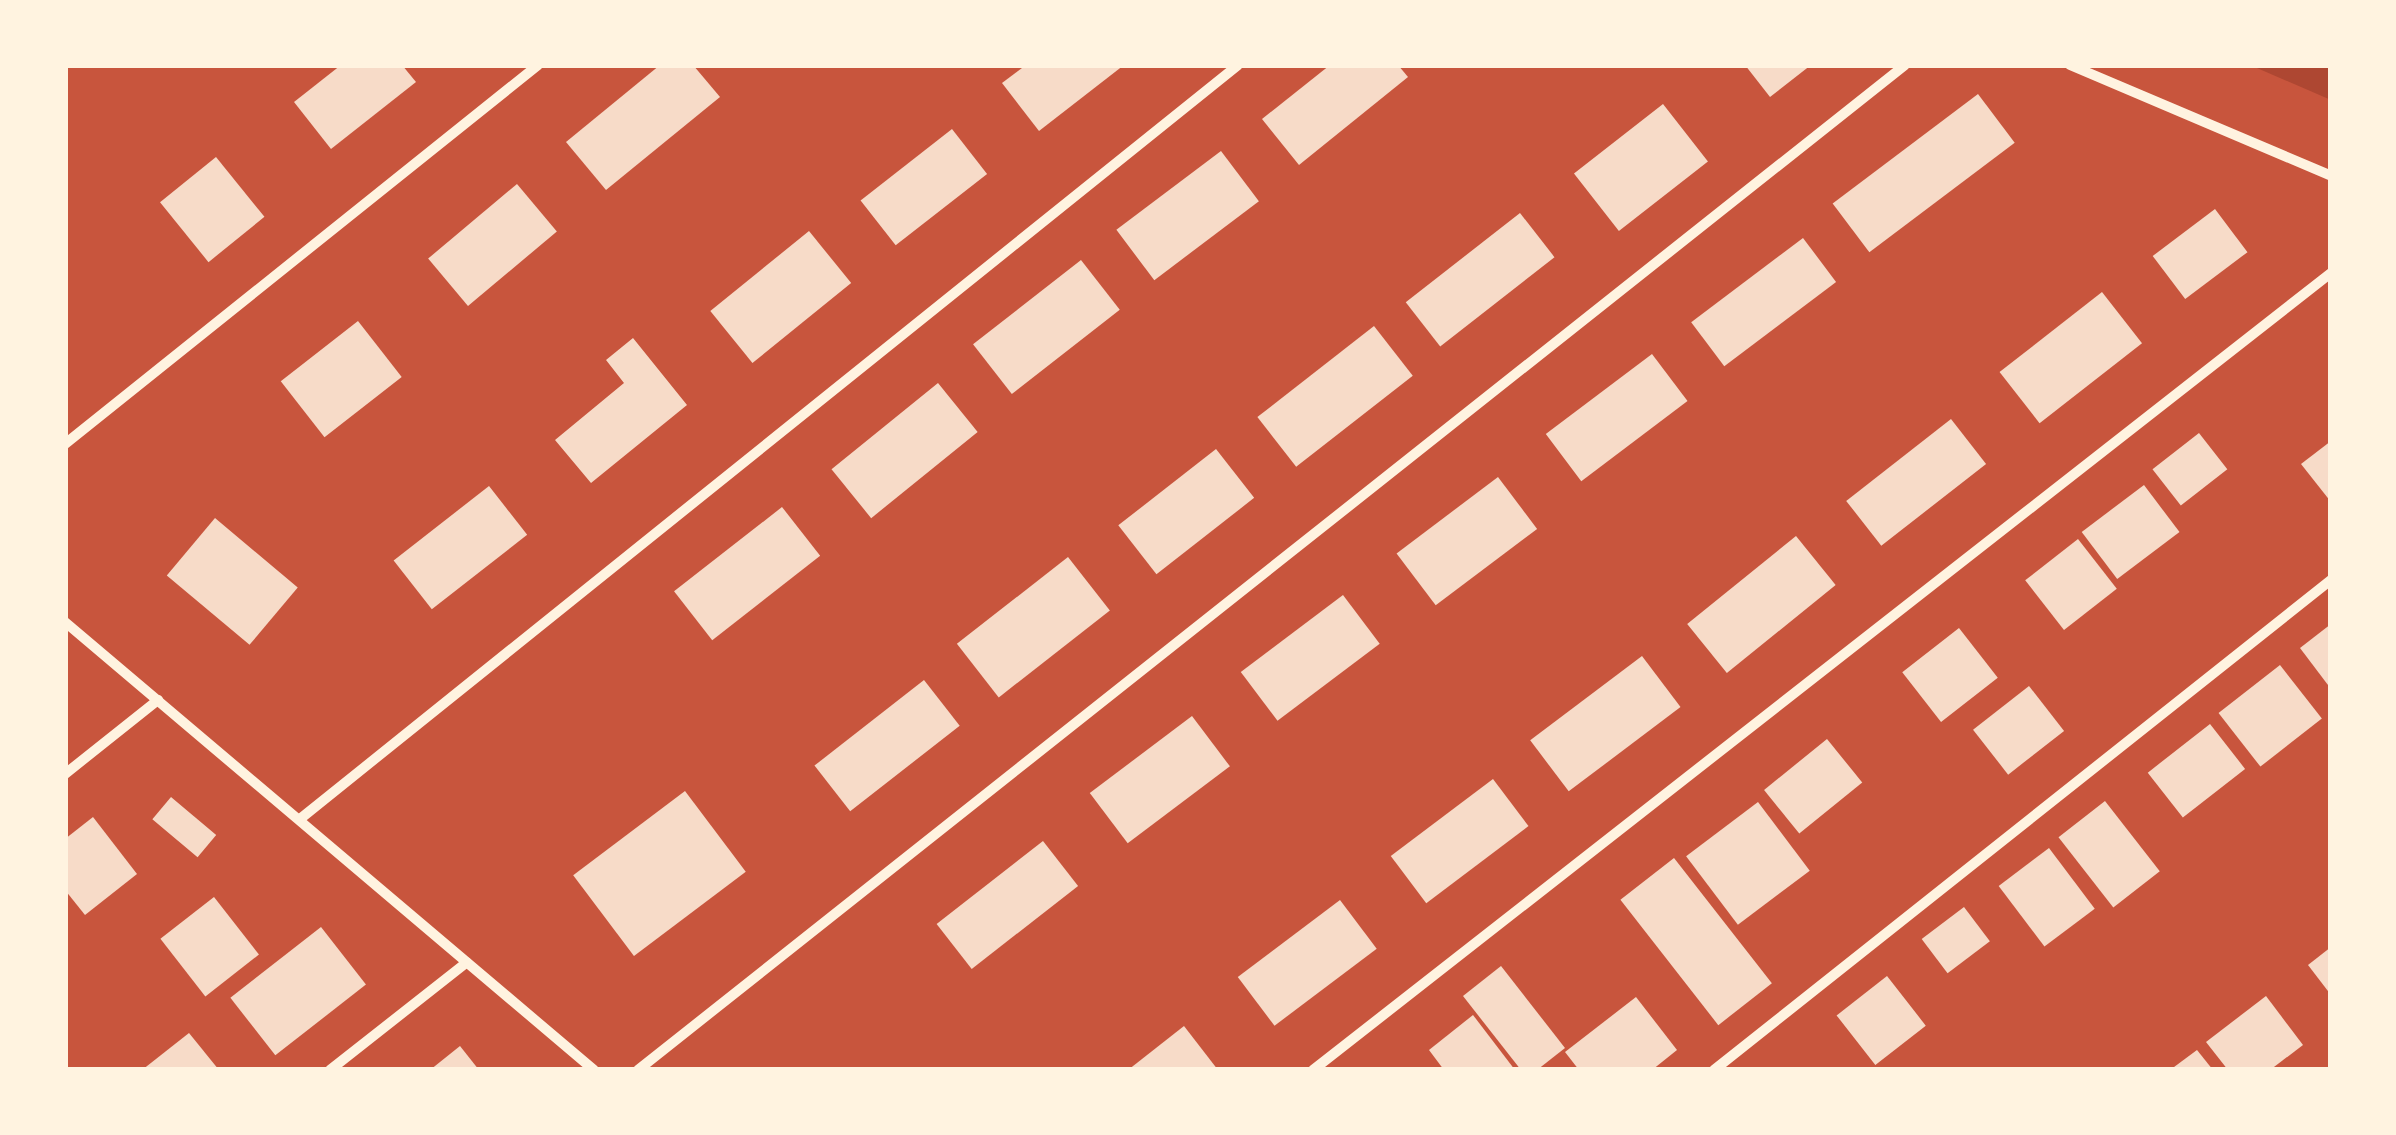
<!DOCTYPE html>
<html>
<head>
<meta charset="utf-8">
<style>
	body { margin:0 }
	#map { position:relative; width:2396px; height:1135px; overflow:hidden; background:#c8553d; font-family:Arial,sans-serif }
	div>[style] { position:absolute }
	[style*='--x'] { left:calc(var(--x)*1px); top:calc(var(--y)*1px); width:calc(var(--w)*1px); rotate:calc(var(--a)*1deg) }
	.green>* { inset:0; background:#ae4732 }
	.building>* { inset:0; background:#f7dbc8; transform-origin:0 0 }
	.minor>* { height:10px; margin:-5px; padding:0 5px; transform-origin:5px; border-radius:5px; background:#fff3e0 }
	span { translate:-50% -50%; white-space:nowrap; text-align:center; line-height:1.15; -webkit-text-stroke:8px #fff3e0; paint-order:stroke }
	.frame { position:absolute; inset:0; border:68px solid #fff3e0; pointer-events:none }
</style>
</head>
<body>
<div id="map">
	<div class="green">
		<div style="clip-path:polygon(2250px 65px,2331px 65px,2331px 100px)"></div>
	</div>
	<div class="building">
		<div style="clip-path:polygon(341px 65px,402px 65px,416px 82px,331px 149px,294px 102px)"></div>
		<div style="clip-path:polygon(660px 65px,693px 65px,720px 97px,606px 190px,566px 142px)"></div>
		<div style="clip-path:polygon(1026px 65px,1124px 65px,1039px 131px,1002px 83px)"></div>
		<div style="clip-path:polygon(1330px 65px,1398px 65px,1408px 77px,1299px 165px,1262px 119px)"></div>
		<div style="clip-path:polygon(1745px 65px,1811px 65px,1770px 97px)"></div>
		<div style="left:1978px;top:94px;width:61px;height:182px;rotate:53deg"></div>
		<div style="left:1663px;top:104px;width:73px;height:113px;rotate:52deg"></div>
		<div style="left:952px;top:129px;width:57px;height:116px;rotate:52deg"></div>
		<div style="left:1221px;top:151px;width:63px;height:131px;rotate:53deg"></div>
		<div style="left:216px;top:157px;width:77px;height:72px;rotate:51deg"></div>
		<div style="left:517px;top:184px;width:62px;height:116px;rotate:50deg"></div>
		<div style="left:2215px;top:209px;width:54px;height:78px;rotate:53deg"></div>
		<div style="left:1520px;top:213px;width:56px;height:145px;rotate:52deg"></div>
		<div style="left:809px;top:231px;width:67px;height:127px;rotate:51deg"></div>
		<div style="left:1803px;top:238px;width:55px;height:140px;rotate:53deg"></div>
		<div style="left:1081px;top:260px;width:63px;height:137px;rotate:52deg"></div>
		<div style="left:2102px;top:292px;width:65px;height:130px;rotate:52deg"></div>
		<div style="left:358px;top:321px;width:71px;height:98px;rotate:52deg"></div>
		<div style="left:1374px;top:326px;width:63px;height:148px;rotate:52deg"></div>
		<div style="clip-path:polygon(633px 338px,687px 405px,591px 483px,555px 440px,624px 383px,606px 360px)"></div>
		<div style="left:1652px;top:354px;width:59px;height:133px;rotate:53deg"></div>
		<div style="left:938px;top:383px;width:63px;height:137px;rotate:51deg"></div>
		<div style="left:1951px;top:419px;width:57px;height:133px;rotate:52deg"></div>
		<div style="left:2199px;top:433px;width:46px;height:59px;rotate:52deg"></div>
		<div style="clip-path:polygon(2331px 441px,2331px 502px,2301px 464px)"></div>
		<div style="left:1216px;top:449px;width:62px;height:124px;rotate:52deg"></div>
		<div style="left:1498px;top:477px;width:65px;height:127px;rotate:53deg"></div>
		<div style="left:2144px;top:485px;width:59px;height:78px;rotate:53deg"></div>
		<div style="left:489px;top:486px;width:62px;height:121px;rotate:52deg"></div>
		<div style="left:782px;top:507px;width:62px;height:137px;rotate:52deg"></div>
		<div style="left:215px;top:518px;width:108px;height:75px;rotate:40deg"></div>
		<div style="left:1796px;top:536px;width:63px;height:140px;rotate:51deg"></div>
		<div style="left:2078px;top:539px;width:63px;height:67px;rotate:52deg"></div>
		<div style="left:1068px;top:557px;width:68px;height:141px;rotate:52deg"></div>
		<div style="left:1343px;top:595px;width:61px;height:128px;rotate:53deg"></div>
		<div style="clip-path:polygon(2331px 624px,2331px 689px,2300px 648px)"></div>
		<div style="left:1959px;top:628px;width:63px;height:72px;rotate:52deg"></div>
		<div style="left:1642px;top:656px;width:64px;height:140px;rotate:53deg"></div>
		<div style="left:2280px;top:665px;width:68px;height:78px;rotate:52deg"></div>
		<div style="left:924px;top:680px;width:58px;height:139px;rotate:52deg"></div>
		<div style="left:2029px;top:686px;width:57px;height:71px;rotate:52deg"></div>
		<div style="left:1192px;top:716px;width:63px;height:128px;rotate:53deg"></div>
		<div style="left:2210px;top:724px;width:57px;height:79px;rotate:52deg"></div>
		<div style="left:1827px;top:739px;width:56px;height:81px;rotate:51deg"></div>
		<div style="left:1493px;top:779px;width:59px;height:128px;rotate:53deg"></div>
		<div style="left:685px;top:791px;width:101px;height:140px;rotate:53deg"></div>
		<div style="left:171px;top:797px;width:59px;height:29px;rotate:40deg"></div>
		<div style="left:2105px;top:801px;width:89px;height:59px;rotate:52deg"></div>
		<div style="left:1758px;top:802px;width:86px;height:90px;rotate:53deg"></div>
		<div style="clip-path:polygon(93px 817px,137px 874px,85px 915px,65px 890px,65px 839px)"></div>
		<div style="left:1043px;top:841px;width:57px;height:135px;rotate:52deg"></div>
		<div style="left:2049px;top:848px;width:76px;height:63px;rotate:53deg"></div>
		<div style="left:1674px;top:858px;width:159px;height:68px;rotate:52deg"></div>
		<div style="left:214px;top:897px;width:73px;height:68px;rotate:52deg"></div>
		<div style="left:1340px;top:900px;width:61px;height:128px;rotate:53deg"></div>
		<div style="left:1964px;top:907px;width:43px;height:53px;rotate:53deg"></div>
		<div style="left:321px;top:927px;width:73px;height:115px;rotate:52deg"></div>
		<div style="clip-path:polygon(2331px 947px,2331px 995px,2308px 965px)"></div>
		<div style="clip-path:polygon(1501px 966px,1565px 1048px,1537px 1070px,1521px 1070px,1463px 996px)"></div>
		<div style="left:1887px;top:976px;width:63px;height:64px;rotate:52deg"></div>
		<div style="clip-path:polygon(2266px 996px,2303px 1045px,2270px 1070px,2228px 1070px,2206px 1042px)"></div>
		<div style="clip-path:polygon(1636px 997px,1677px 1050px,1652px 1070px,1579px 1070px,1565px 1052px)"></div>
		<div style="clip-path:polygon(1473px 1015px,1515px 1070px,1444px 1070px,1429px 1050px)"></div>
		<div style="clip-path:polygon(1184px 1026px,1218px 1070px,1128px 1070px)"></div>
		<div style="clip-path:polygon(189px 1033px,219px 1070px,142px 1070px)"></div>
		<div style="clip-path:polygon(460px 1046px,479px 1070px,430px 1070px)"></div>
		<div style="clip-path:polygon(2197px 1050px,2213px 1070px,2170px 1070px)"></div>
	</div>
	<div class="minor">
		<div style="--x:2070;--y:65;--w:284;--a:23"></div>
		<div style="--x:65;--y:444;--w:606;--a:-38.7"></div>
		<div style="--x:65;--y:622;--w:693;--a:40.26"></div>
		<div style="--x:65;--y:774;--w:119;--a:-38.5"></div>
		<div style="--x:300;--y:819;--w:1203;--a:-38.79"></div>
		<div style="--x:330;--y:1070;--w:174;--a:-38.2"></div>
		<div style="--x:638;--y:1070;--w:1617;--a:-38.42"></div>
		<div style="--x:1313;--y:1070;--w:1293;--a:-38.06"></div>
		<div style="--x:1714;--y:1070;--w:788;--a:-38.46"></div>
	</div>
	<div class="frame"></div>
</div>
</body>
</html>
